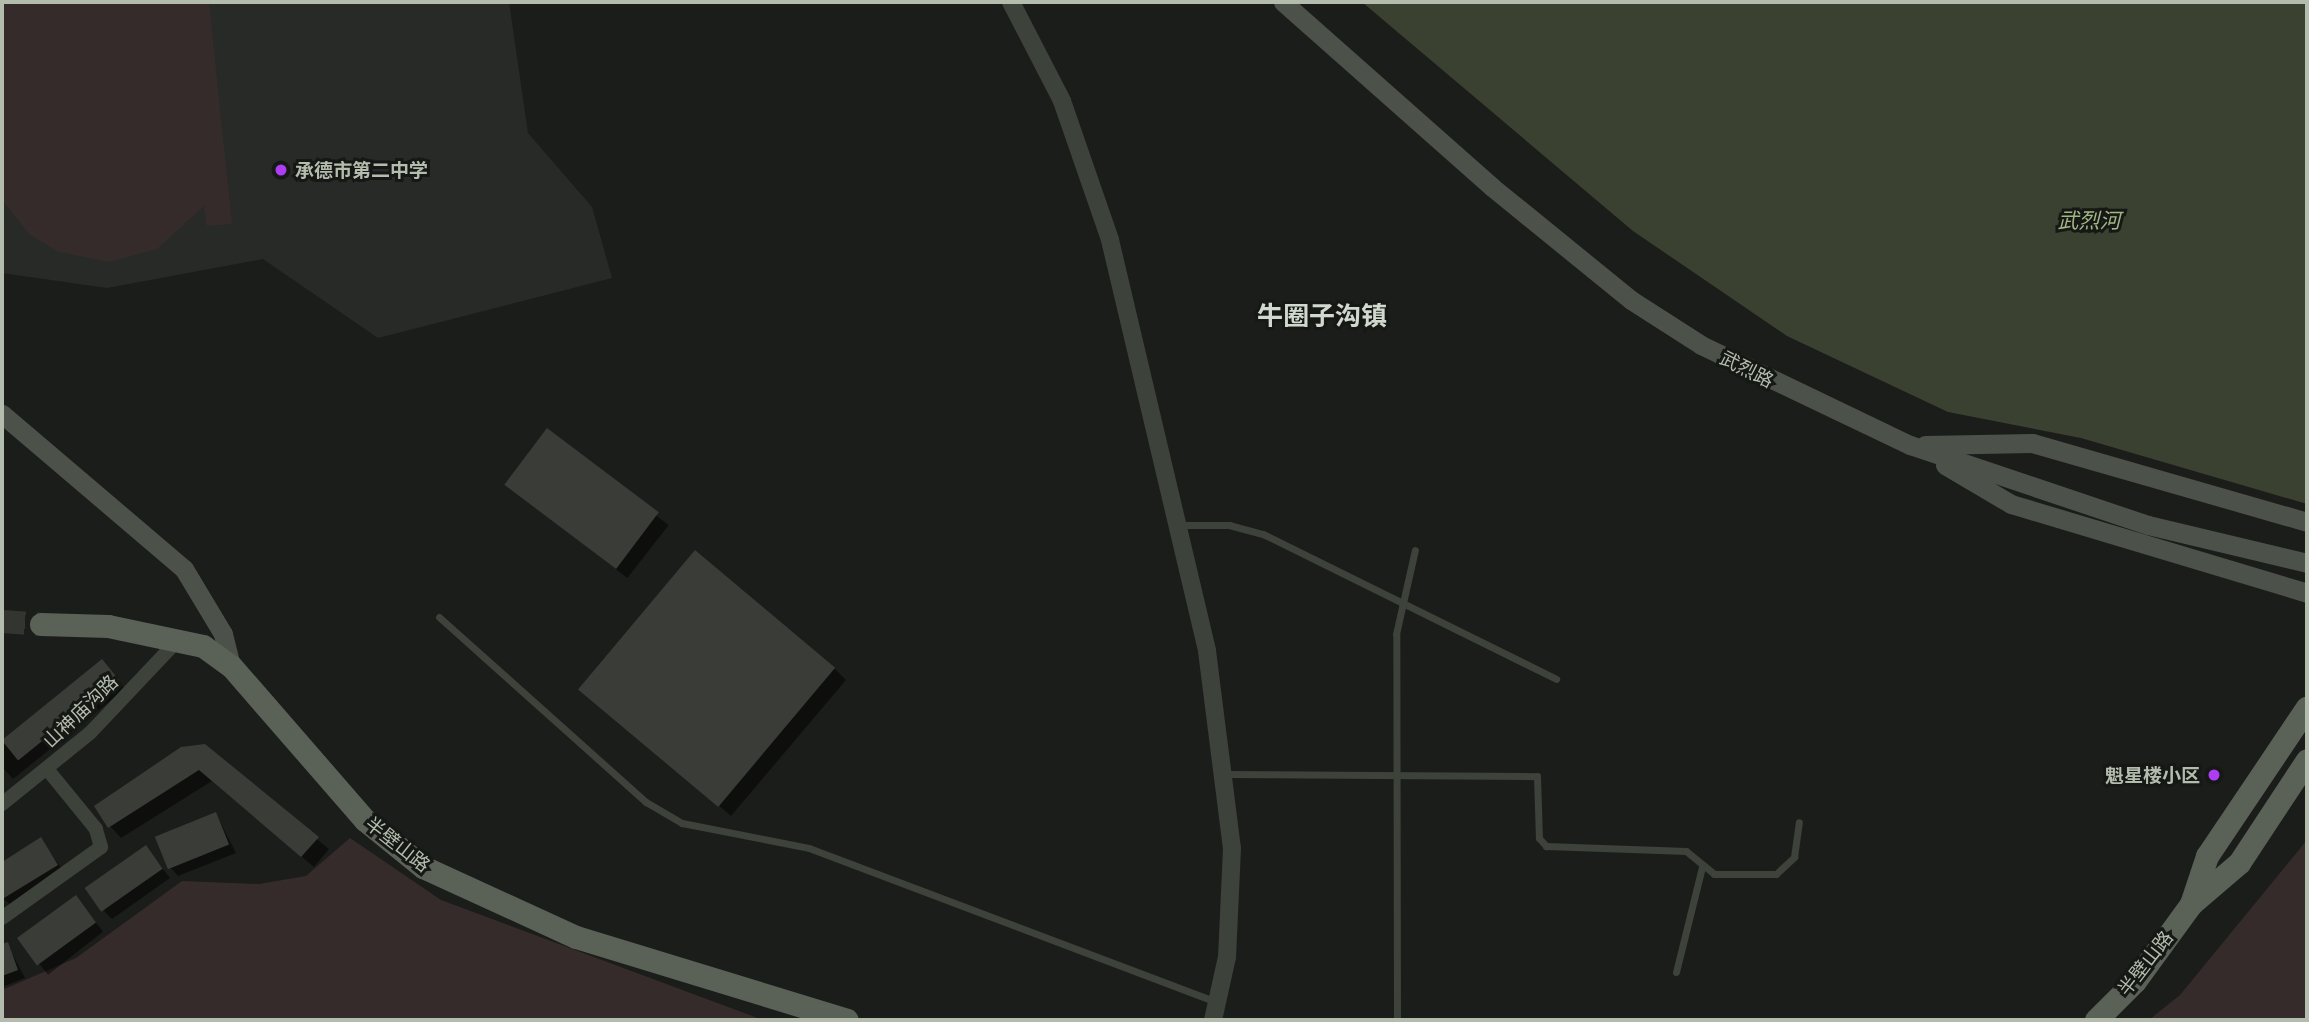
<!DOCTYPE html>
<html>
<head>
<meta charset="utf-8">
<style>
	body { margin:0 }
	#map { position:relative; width:2309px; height:1022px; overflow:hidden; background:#1b1d1a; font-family:Barlow,"Noto Sans SC",sans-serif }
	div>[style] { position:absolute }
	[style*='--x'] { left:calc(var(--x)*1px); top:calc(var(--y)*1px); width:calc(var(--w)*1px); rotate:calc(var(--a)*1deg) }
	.built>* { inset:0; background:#272a26 }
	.green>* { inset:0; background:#352b2a }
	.water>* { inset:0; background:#3b4130 }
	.shadow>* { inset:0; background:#0007; transform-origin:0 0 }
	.building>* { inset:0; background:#393c37; transform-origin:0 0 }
	.primary-tunnel>* { height:23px; margin-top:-11.5px; transform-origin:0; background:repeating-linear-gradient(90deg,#323530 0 23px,transparent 0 34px) }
	.service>* { height:7px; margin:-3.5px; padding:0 3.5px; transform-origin:3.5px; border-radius:3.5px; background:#3d423b }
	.minor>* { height:14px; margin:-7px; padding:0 7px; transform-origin:7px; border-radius:7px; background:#3d423b }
	.tertiary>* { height:18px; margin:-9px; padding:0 9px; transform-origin:9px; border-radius:9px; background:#3d423b }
	.secondary>* { height:19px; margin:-9.5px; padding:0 9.5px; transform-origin:9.5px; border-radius:9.5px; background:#4c5249 }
	.primary>* { height:23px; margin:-11.5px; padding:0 11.5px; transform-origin:11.5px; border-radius:11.5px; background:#5a6157 }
	.dots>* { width:19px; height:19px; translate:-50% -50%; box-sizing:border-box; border:4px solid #161815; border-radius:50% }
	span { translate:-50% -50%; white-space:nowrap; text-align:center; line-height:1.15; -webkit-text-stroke:6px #161815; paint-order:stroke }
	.poi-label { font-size:19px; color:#b3bcad; font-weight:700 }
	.left { translate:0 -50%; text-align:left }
	.right { translate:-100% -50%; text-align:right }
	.street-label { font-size:19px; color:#b3bcad }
	.water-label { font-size:21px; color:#a2b685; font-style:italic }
	.district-label { font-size:26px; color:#d1d8ce; font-weight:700 }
	.frame { position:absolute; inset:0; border:4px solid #b3bcad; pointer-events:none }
</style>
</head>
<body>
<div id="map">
	<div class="built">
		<div style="clip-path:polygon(2px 2px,509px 2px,528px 133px,592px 207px,612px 278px,378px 338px,263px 259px,107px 288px,2px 273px)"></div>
	</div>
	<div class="green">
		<div style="clip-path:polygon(2px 2px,209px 2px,232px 224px,207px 226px,204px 206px,157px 249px,109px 262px,59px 252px,30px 235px,2px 200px)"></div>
		<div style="clip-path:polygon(350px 838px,441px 900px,763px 1020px,2px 1020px,2px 990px,76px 958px,182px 881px,259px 884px,306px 876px)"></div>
		<div style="clip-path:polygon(2307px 840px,2307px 1020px,2149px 1020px,2180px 995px)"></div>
	</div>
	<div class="water">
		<div style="clip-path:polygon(1362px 2px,2307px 2px,2307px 504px,2081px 438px,1948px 412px,1787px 336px,1633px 231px)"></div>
	</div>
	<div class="shadow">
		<div style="left:548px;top:431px;width:153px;height:67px;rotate:38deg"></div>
		<div style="clip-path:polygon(102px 662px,125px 689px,13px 779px,2px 767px,2px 742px)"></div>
		<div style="clip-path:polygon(835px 669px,846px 680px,731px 816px,580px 689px)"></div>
		<div style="clip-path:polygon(204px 746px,329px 849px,314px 867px,212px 781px,121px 838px,110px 826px)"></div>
		<div style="clip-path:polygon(216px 814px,236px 853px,178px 876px,170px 867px)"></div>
		<div style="clip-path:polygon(41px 840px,65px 873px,13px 906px,2px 898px,2px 864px)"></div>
		<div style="clip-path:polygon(146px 847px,170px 878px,112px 919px,104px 911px)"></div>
		<div style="left:76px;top:897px;width:44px;height:70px;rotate:52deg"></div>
		<div style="clip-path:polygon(7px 944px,25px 978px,2px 987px,2px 946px)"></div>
	</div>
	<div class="building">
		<div style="left:547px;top:428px;width:140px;height:71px;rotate:37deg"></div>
		<div style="left:695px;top:550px;width:183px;height:182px;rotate:40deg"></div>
		<div style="left:102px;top:659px;width:26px;height:129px;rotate:51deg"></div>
		<div style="clip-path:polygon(205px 744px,319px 837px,301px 857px,199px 770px,108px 828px,94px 806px,181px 747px)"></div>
		<div style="left:216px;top:812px;width:35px;height:66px;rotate:68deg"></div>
		<div style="clip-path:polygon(41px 837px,58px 865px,4px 898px,2px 862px)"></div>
		<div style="left:146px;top:845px;width:29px;height:75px;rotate:55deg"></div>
		<div style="left:76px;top:895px;width:34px;height:73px;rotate:54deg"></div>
		<div style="clip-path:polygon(8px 942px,18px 970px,2px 976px,2px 944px)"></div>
	</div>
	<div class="primary-tunnel">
		<div style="--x:2;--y:621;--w:39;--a:4"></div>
	</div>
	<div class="service">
		<div style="--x:1178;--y:525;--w:51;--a:0"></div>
		<div style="--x:1229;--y:525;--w:35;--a:15"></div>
		<div style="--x:1263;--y:534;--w:327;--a:26.3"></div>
		<div style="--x:439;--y:617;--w:278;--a:41.8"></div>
		<div style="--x:646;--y:802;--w:42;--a:30.3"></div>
		<div style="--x:682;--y:823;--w:129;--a:11.1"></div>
		<div style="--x:809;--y:848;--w:436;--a:20.7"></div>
		<div style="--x:1225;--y:774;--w:312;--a:0.4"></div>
		<div style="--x:1537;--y:776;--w:62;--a:88.2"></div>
		<div style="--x:1539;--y:838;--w:11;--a:49"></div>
		<div style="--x:1546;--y:846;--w:140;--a:2"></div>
		<div style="--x:1686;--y:851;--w:36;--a:39"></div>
		<div style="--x:1714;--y:874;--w:62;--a:0"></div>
		<div style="--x:1776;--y:874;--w:25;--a:-43"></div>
		<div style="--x:1794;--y:857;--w:35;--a:-82"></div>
		<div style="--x:1676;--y:972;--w:108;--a:-76.1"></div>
		<div style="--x:1397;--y:1020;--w:386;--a:-90.1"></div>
		<div style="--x:1396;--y:634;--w:86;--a:-77.3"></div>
	</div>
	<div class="minor">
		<div style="--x:2;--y:804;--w:113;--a:-38.9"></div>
		<div style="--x:90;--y:733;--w:129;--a:-46.6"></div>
		<div style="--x:2;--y:918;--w:122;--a:-35.6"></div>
		<div style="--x:101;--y:847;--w:19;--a:-106"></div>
		<div style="--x:96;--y:829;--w:77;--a:-129.2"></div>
	</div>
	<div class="tertiary">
		<div style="--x:1011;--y:2;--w:111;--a:62.7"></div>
		<div style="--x:1062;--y:101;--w:147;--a:70.9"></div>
		<div style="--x:1110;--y:240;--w:422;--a:76.7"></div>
		<div style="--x:1207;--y:651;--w:199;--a:82.8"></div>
		<div style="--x:1232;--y:848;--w:109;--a:92.6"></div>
		<div style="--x:1227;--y:957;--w:65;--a:102.5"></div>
	</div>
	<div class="secondary">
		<div style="--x:1283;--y:2;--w:279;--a:41.5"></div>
		<div style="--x:1492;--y:187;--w:179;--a:39.1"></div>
		<div style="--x:1631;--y:300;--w:83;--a:32.7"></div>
		<div style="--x:1701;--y:345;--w:232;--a:25.6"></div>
		<div style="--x:1910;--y:445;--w:251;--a:18.6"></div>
		<div style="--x:2148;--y:525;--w:163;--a:13.4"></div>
		<div style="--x:2;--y:414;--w:239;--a:40.4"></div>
		<div style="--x:184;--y:569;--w:76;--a:59"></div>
		<div style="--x:223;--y:634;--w:33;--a:76"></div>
		<div style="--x:1925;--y:445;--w:107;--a:-1.1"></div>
		<div style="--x:2032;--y:443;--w:286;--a:16"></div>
		<div style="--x:1945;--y:465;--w:77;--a:30.6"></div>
		<div style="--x:2011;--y:504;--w:309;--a:16.7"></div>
	</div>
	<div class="primary">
		<div style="--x:41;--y:624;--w:67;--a:1.7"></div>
		<div style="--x:108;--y:626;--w:97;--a:11.9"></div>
		<div style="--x:203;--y:646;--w:34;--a:36"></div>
		<div style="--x:231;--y:666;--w:204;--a:49"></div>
		<div style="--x:365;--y:820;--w:75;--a:39"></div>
		<div style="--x:423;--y:867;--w:168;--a:24.6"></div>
		<div style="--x:576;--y:937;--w:283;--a:17"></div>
		<div style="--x:2191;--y:904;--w:51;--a:-71.6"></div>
		<div style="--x:2207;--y:856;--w:179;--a:-56.1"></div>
		<div style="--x:2096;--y:1020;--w:55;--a:-45"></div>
		<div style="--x:2135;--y:981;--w:95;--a:-54"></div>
		<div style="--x:2191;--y:904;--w:63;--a:-40.5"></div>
		<div style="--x:2239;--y:863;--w:123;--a:-56.6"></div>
	</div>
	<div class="dots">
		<div style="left:281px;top:170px;background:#ac3df2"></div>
		<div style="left:2214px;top:775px;background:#ac3df2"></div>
	</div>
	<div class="poi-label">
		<span class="left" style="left:295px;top:170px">承德市第二中学</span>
		<span class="right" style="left:2200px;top:775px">魁星楼小区</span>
	</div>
	<div class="street-label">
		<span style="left:1747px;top:369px;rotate:27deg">武烈路</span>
		<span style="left:80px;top:711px;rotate:-44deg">山神庙沟路</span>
		<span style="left:398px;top:844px;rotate:38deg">半壁山路</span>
		<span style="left:2145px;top:963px;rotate:-52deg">半壁山路</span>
	</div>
	<div class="water-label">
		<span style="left:2089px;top:220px">武烈河</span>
	</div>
	<div class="district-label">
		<span style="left:1322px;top:315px">牛圈子沟镇</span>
	</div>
	<div class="frame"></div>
</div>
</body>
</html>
